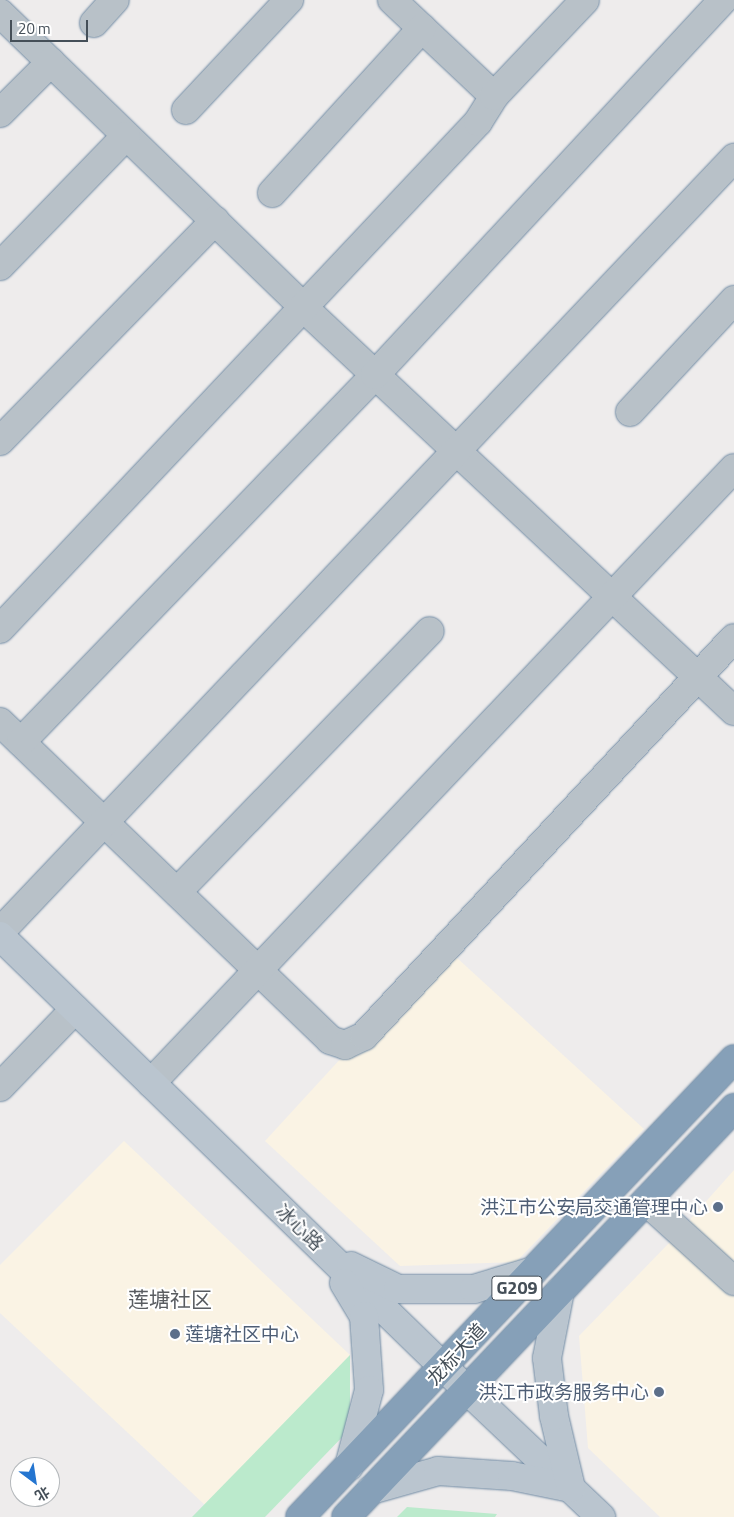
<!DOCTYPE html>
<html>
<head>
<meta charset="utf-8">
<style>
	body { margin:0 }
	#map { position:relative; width:734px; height:1517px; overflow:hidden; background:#eeecec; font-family:"Titillium Web","Noto Sans SC",sans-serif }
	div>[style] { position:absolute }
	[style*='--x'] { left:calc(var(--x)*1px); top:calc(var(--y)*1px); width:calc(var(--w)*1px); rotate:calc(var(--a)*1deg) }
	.commercial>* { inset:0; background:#faf3e4 }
	.green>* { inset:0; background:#bbeacc }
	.roads { filter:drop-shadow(0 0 1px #718ba4) drop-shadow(0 0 1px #718ba4) }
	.street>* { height:28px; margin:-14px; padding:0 14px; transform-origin:14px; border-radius:14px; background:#b8c1c8 }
	.secondary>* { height:28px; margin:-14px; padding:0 14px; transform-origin:14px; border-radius:14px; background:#bac5cf }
	.highway>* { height:28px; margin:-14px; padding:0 14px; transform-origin:14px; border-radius:14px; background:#86a0b8 }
	.dots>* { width:14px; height:14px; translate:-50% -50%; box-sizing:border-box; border:2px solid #fff; border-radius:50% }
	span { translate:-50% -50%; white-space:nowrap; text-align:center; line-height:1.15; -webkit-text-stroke:4px #fff; paint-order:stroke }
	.shield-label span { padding:1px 4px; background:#fff; border:1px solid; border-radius:4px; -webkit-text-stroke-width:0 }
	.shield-label { font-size:18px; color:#454f58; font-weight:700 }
	.service-label { font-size:19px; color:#4e5e75 }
	.right { translate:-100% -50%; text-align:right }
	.left { translate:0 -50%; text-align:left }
	.street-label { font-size:19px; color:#454f58 }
	.quarter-label { font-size:21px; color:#595c60 }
	.north { position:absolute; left:10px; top:1457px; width:50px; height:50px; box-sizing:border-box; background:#fff; border:1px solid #b5b9bc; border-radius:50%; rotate:149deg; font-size:14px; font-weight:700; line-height:20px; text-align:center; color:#454f58 }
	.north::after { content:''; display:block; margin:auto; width:18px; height:22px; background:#2475d0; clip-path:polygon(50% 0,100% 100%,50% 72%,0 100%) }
	.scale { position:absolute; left:10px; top:20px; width:78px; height:22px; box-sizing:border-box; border:2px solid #454f58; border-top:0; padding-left:6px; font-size:15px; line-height:18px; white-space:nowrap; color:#454f58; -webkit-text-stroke:4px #fff; paint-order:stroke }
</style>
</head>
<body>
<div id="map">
	<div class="commercial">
		<div style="clip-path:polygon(444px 946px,644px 1129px,516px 1262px,400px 1266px,265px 1141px)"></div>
		<div style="clip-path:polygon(124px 1141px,350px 1355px,206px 1506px,0 1313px,0 1265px)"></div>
		<div style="clip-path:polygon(734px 1170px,734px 1517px,660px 1517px,588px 1448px,579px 1336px,669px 1243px)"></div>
	</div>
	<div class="green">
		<div style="clip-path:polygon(350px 1355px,350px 1429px,265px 1517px,192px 1517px)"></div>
		<div style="clip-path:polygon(407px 1507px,497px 1514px,495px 1517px,397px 1517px)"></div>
	</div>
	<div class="roads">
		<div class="street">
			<div style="--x:392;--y:0;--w:140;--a:43.3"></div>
			<div style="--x:0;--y:13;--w:425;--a:44.1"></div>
			<div style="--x:305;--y:309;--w:588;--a:43.14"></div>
			<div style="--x:94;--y:23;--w:31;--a:-48"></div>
			<div style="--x:186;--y:110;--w:151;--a:-46.9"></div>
			<div style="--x:0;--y:113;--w:72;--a:-45"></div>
			<div style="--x:272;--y:193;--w:223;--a:-47.7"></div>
			<div style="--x:0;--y:266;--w:181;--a:-45.9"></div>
			<div style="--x:630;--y:412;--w:153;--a:-47.1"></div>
			<div style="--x:0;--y:441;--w:308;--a:-45.7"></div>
			<div style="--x:0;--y:629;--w:697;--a:-46.69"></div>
			<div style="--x:478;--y:122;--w:31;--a:-58"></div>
			<div style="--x:494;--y:96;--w:132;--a:-46.5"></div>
			<div style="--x:0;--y:722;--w:458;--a:43.9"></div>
			<div style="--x:330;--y:1040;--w:16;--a:18"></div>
			<div style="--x:345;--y:1045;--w:21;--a:-25"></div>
			<div style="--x:364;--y:1036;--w:543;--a:-47.09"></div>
			<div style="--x:21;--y:742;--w:510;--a:-46.03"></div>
			<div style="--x:375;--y:375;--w:512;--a:-47.14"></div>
			<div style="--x:177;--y:892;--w:363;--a:-45.9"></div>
			<div style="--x:0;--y:932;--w:1067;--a:-46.52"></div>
			<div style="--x:151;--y:1083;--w:847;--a:-46.53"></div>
			<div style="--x:0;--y:1087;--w:108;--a:-46.1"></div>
			<div style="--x:646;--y:1201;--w:119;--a:42.3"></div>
		</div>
		<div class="secondary">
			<div style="--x:0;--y:936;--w:651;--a:44.19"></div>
			<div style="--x:467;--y:1390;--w:185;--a:43.5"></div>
			<div style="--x:351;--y:1266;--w:52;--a:26.1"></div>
			<div style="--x:398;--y:1289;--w:76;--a:0"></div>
			<div style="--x:474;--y:1289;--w:62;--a:-17"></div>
			<div style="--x:344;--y:1283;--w:39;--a:59"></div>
			<div style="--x:364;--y:1316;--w:74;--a:86.1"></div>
			<div style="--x:369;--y:1390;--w:79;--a:104.7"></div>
			<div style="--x:371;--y:1490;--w:70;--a:-15.8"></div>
			<div style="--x:438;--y:1471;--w:74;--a:3.9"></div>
			<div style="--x:512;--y:1476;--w:60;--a:11.5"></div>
			<div style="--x:571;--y:1488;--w:74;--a:-103.3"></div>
			<div style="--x:554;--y:1416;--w:58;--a:-96.9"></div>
			<div style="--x:547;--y:1358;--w:68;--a:-79"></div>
		</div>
		<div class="highway">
			<div style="--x:300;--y:1517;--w:631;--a:-46.54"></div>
			<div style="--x:346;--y:1517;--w:564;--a:-46.51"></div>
		</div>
	</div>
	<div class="dots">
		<div style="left:718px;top:1207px;background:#5c6f8a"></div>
		<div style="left:175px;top:1334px;background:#5c6f8a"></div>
		<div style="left:659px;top:1392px;background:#5c6f8a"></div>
	</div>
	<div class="shield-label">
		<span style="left:517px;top:1288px">G209</span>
	</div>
	<div class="service-label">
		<span class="right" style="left:708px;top:1207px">洪江市公安局交通管理中心</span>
		<span class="left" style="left:185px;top:1334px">莲塘社区中心</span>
		<span class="right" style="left:649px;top:1392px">洪江市政务服务中心</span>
	</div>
	<div class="street-label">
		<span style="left:300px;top:1227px;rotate:44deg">冰心路</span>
		<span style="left:456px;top:1354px;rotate:-47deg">龙标大道</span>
	</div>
	<div class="quarter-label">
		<span style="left:170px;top:1299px">莲塘社区</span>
	</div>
	<div class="north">北</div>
	<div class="scale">20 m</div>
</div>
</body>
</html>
